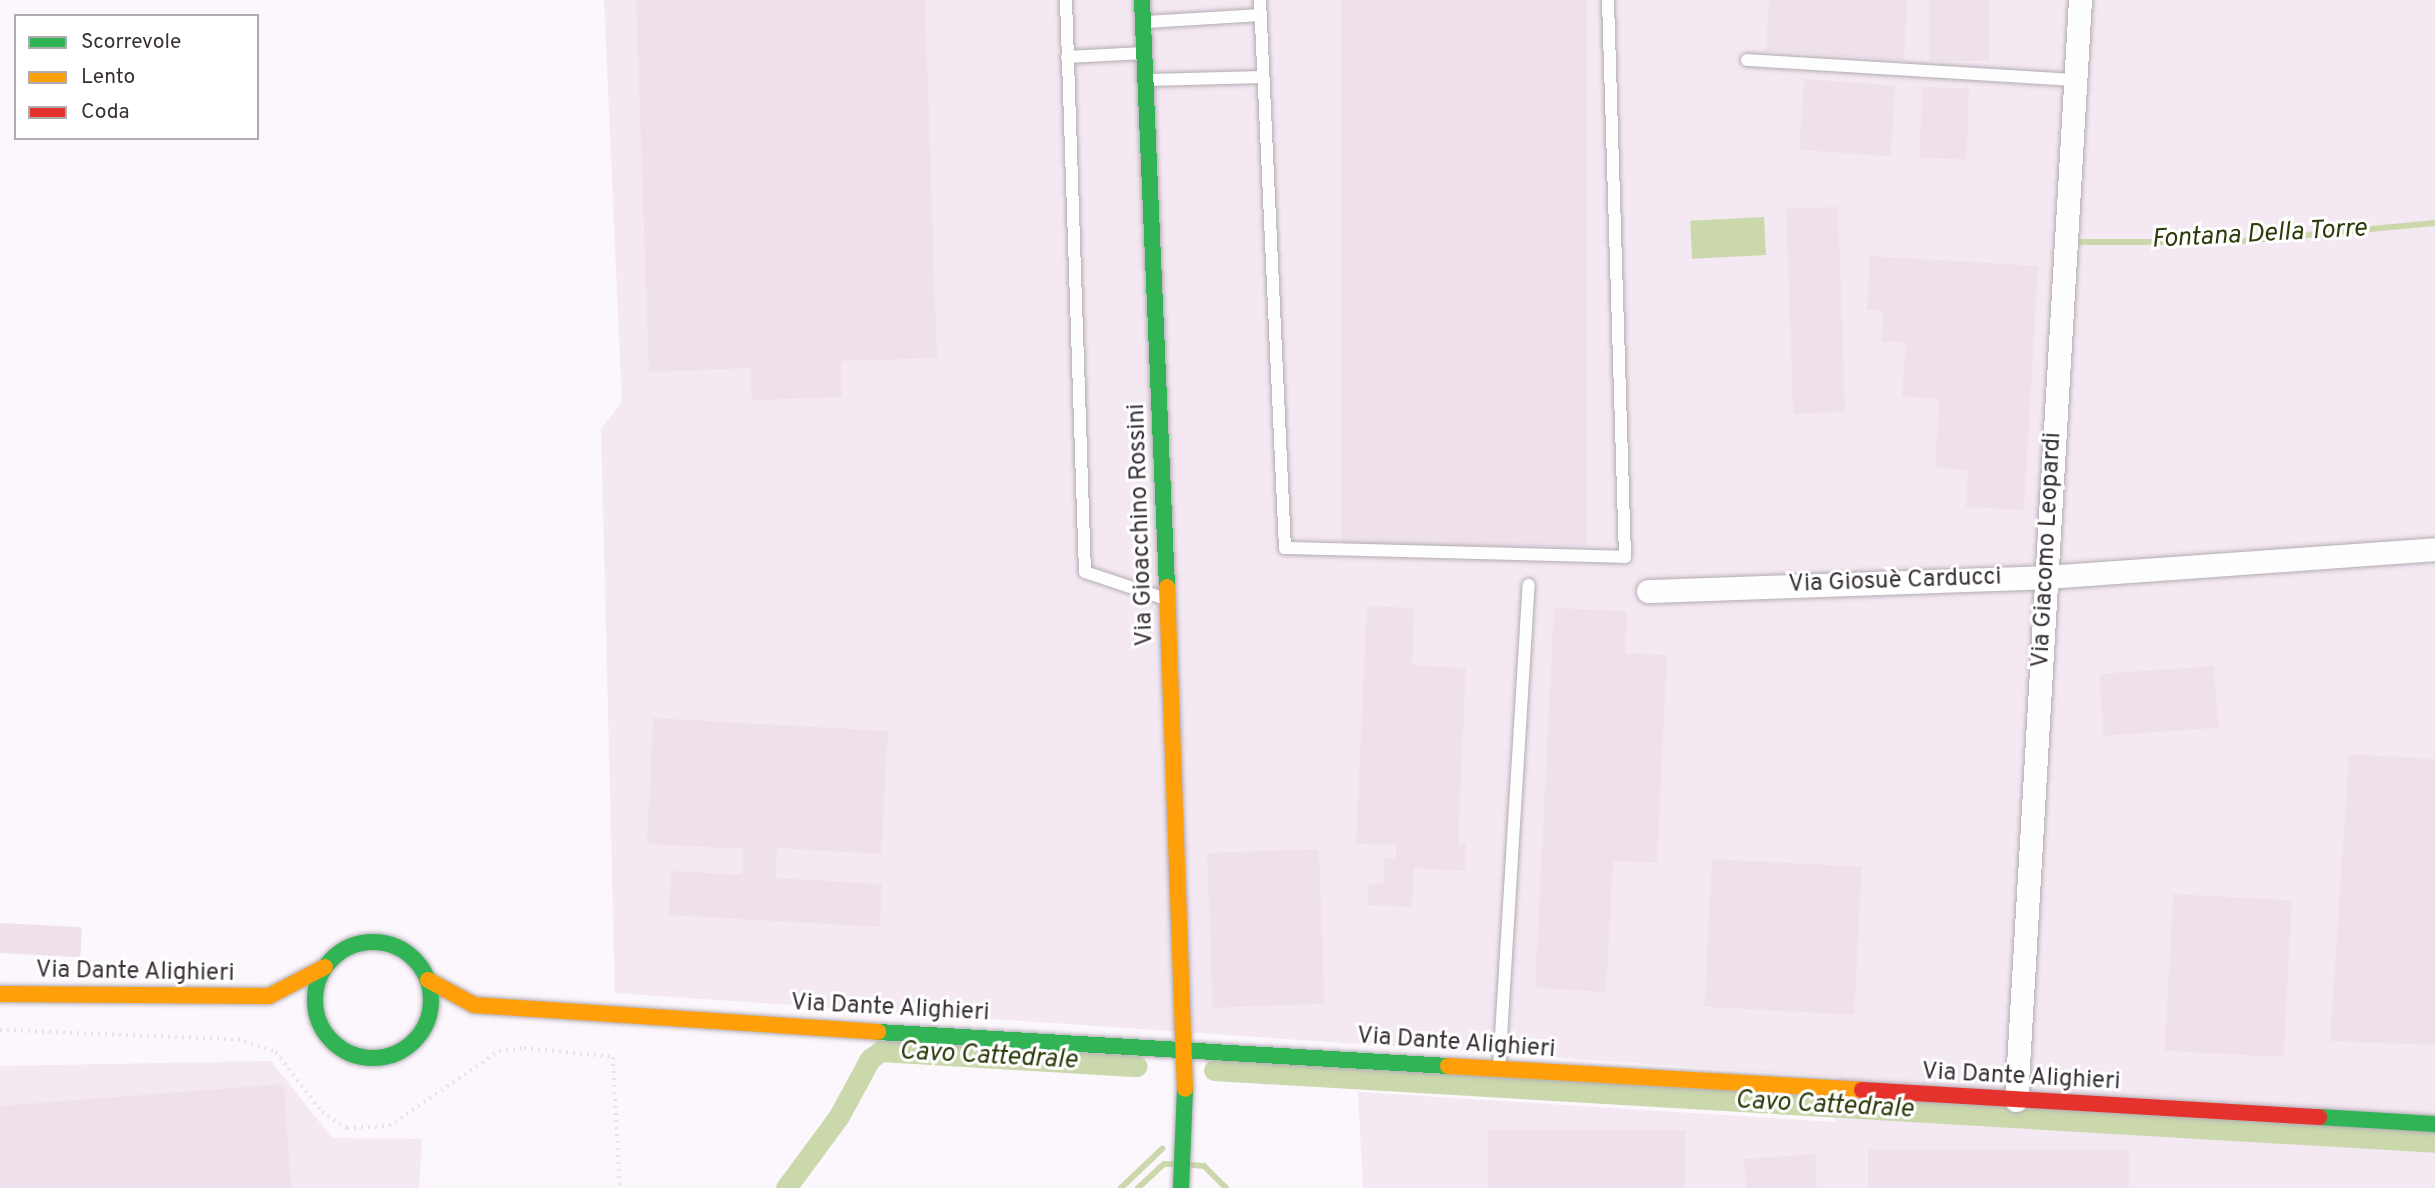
<!DOCTYPE html>
<html>
<head>
<meta charset="utf-8">
<style>
	body { margin:0 }
	#map { position:relative; width:2435px; height:1188px; overflow:hidden; background:#fcf7fc; font-family:Overpass,sans-serif }
	div>[style] { position:absolute }
	[style*='--x'] { left:calc(var(--x)*1px); top:calc(var(--y)*1px); width:calc(var(--w)*1px); rotate:calc(var(--a)*1deg) }
	.built>* { inset:0; background:#f4e8f2 }
	.water>* { inset:0; background:#cad8ac; transform-origin:0 0 }
	.stream>* { height:6px; margin:-3px; padding:0 3px; transform-origin:3px; border-radius:3px; background:#cad8ac }
	.canal>* { height:21px; margin:-10.5px; padding:0 10.5px; transform-origin:10.5px; border-radius:10.5px; background:#cad8ac }
	.building>* { inset:0; background:#eee1ec; transform-origin:0 0 }
	.path>* { height:3.5px; margin-top:-1.75px; transform-origin:0; background:repeating-linear-gradient(90deg,#e6e4e6 0 2px,transparent 0 7px) }
	.roads { filter:drop-shadow(0 0 2px #b2acb2) drop-shadow(0 0 2px #b2acb2) }
	.lane>* { height:12px; margin:-6px; padding:0 6px; transform-origin:6px; border-radius:6px; background:#fffeff }
	.street>* { height:23px; margin:-11.5px; padding:0 11.5px; transform-origin:11.5px; border-radius:11.5px; background:#fffeff }
	.fast>* { height:16px; margin:-8px; padding:0 8px; transform-origin:8px; border-radius:8px; background:#30b455 }
	.fast>.ring { margin:-8px; padding:0; box-sizing:content-box; background:none; border:16px solid #30b455; border-radius:50% }
	.slow>* { height:16px; margin:-8px; padding:0 8px; transform-origin:8px; border-radius:8px; background:#ff9f0a }
	.jam>* { height:16px; margin:-8px; padding:0 8px; transform-origin:8px; border-radius:8px; background:#e5322d }
	span { translate:-50% -50%; white-space:nowrap; text-align:center; line-height:1.15; -webkit-text-stroke:6px #fff; paint-order:stroke }
	.street-label { font-size:24px; color:#383037 }
	.water-label { font-size:26px; color:#2e3c0c; font-style:italic }
	.legend { position:absolute; left:14px; top:14px; width:245px; height:126px; box-sizing:border-box; background:#fff; border:2px solid #afacaf; margin:0; padding:9px 12px; list-style:none; font-size:21px; color:#383037 }
	.legend li { display:flex; align-items:center; gap:14px; height:35px }
	.legend b { width:35px; border:2px solid #afacaf }
</style>
</head>
<body>
<div id="map">
	<div class="built">
		<div style="clip-path:polygon(604px 0,2435px 0,2435px 1188px,1363px 1188px,1358px 1092px,1835px 1122px,1839px 1077px,615px 993px,601px 429px,622px 402px)"></div>
		<div style="clip-path:polygon(271px 1061px,332px 1138px,422px 1139px,419px 1188px,0 1188px,0 1066px)"></div>
	</div>
	<div class="water">
		<div style="left:1764px;top:217px;width:38px;height:74px;rotate:87deg"></div>
	</div>
	<div class="stream">
		<div style="--x:2082;--y:242;--w:151;--a:0"></div>
		<div style="--x:2233;--y:242;--w:203;--a:-5.4"></div>
		<div style="--x:1193;--y:1165;--w:11;--a:5"></div>
		<div style="--x:1204;--y:1166;--w:31;--a:45"></div>
		<div style="--x:1121;--y:1188;--w:57;--a:-43.6"></div>
		<div style="--x:1138;--y:1188;--w:35;--a:-43"></div>
		<div style="--x:1164;--y:1164;--w:8;--a:0"></div>
	</div>
	<div class="canal">
		<div style="--x:1214;--y:1070;--w:1223;--a:3.37"></div>
		<div style="--x:786;--y:1188;--w:89;--a:-53.6"></div>
		<div style="--x:839;--y:1116;--w:65;--a:-61.5"></div>
		<div style="--x:870;--y:1059;--w:14;--a:-36"></div>
		<div style="--x:881;--y:1051;--w:256;--a:3.4"></div>
	</div>
	<div class="building">
		<div style="clip-path:polygon(636px 0,925px 0,937px 358px,841px 361px,842px 397px,752px 400px,750px 368px,649px 372px)"></div>
		<div style="left:1341px;top:0;width:246px;height:546px"></div>
		<div style="clip-path:polygon(1769px 0,1907px 0,1904px 60px,1766px 51px)"></div>
		<div style="left:1929px;top:0;width:60px;height:61px"></div>
		<div style="left:1804px;top:79px;width:92px;height:71px;rotate:4deg"></div>
		<div style="left:1922px;top:87px;width:47px;height:71px;rotate:2deg"></div>
		<div style="left:1838px;top:207px;width:205px;height:52px;rotate:88deg"></div>
		<div style="clip-path:polygon(1870px 256px,2038px 266px,2024px 510px,1966px 507px,1968px 470px,1935px 468px,1939px 399px,1902px 396px,1906px 342px,1881px 341px,1883px 311px,1867px 310px)"></div>
		<div style="clip-path:polygon(1367px 606px,1415px 608px,1412px 665px,1466px 668px,1458px 844px,1466px 844px,1465px 871px,1414px 868px,1412px 907px,1368px 905px,1369px 883px,1383px 884px,1385px 858px,1396px 858px,1396px 845px,1356px 844px)"></div>
		<div style="clip-path:polygon(1554px 608px,1627px 611px,1625px 653px,1667px 655px,1657px 863px,1613px 861px,1606px 992px,1535px 988px)"></div>
		<div style="left:2214px;top:666px;width:62px;height:115px;rotate:86deg"></div>
		<div style="clip-path:polygon(653px 718px,888px 731px,881px 854px,777px 848px,775px 878px,882px 884px,880px 927px,669px 915px,671px 871px,742px 875px,743px 849px,647px 844px)"></div>
		<div style="clip-path:polygon(2349px 754px,2435px 759px,2435px 1045px,2330px 1041px)"></div>
		<div style="left:1319px;top:849px;width:155px;height:112px;rotate:88deg"></div>
		<div style="left:1712px;top:859px;width:150px;height:148px;rotate:3deg"></div>
		<div style="left:2173px;top:894px;width:119px;height:157px;rotate:3deg"></div>
		<div style="left:0;top:923px;width:82px;height:30px;rotate:3deg"></div>
		<div style="clip-path:polygon(284px 1084px,291px 1188px,0 1188px,0 1106px)"></div>
		<div style="left:1488px;top:1130px;width:197px;height:58px"></div>
		<div style="left:2129px;top:1150px;width:38px;height:261px;rotate:90deg"></div>
		<div style="clip-path:polygon(1815px 1154px,1817px 1188px,1746px 1188px,1744px 1159px)"></div>
	</div>
	<div class="path">
		<div style="--x:0;--y:1030;--w:238;--a:2.2"></div>
		<div style="--x:238;--y:1039;--w:40;--a:18.9"></div>
		<div style="--x:276;--y:1052;--w:76;--a:52.5"></div>
		<div style="--x:322;--y:1112;--w:30;--a:33"></div>
		<div style="--x:347;--y:1128;--w:42;--a:-2.7"></div>
		<div style="--x:389;--y:1126;--w:133;--a:-34.3"></div>
		<div style="--x:499;--y:1051;--w:25;--a:-7"></div>
		<div style="--x:524;--y:1048;--w:89;--a:5.8"></div>
		<div style="--x:613;--y:1057;--w:131;--a:86.9"></div>
	</div>
	<div class="roads">
		<div class="lane">
			<div style="--x:1066;--y:0;--w:572;--a:88.1"></div>
			<div style="--x:1085;--y:572;--w:85;--a:18.4"></div>
			<div style="--x:1260;--y:0;--w:549;--a:87.39"></div>
			<div style="--x:1285;--y:548;--w:340;--a:1.5"></div>
			<div style="--x:1625;--y:557;--w:557;--a:-91.75"></div>
			<div style="--x:1146;--y:22;--w:115;--a:-3.5"></div>
			<div style="--x:1067;--y:57;--w:77;--a:-3"></div>
			<div style="--x:1747;--y:60;--w:330;--a:3.5"></div>
			<div style="--x:1148;--y:80;--w:115;--a:-1.5"></div>
			<div style="--x:1499;--y:1069;--w:485;--a:-86.5"></div>
		</div>
		<div class="street">
			<div style="--x:1648;--y:591;--w:399;--a:-2"></div>
			<div style="--x:2047;--y:577;--w:389;--a:-4.1"></div>
			<div style="--x:2016;--y:1100;--w:1102;--a:-86.67"></div>
		</div>
		<div class="fast">
			<div style="--x:1142;--y:0;--w:588;--a:87.56"></div>
			<div class="ring" style="left:315px;top:942px;width:100px;height:100px"></div>
			<div style="--x:878;--y:1032;--w:571;--a:3.41"></div>
			<div style="--x:2319;--y:1117;--w:116;--a:3.5"></div>
			<div style="--x:1181;--y:1188;--w:99;--a:-87.7"></div>
		</div>
		<div class="slow">
			<div style="--x:1167;--y:587;--w:502;--a:87.95"></div>
			<div style="--x:428;--y:980;--w:52;--a:28.5"></div>
			<div style="--x:474;--y:1005;--w:405;--a:3.8"></div>
			<div style="--x:0;--y:994;--w:269;--a:0.4"></div>
			<div style="--x:269;--y:996;--w:63;--a:-27.4"></div>
			<div style="--x:1448;--y:1066;--w:415;--a:3.3"></div>
		</div>
		<div class="jam">
			<div style="--x:1862;--y:1090;--w:458;--a:3.4"></div>
		</div>
	</div>
	<div class="street-label">
		<span style="left:1142px;top:525px;rotate:-92deg">Via Gioacchino Rossini</span>
		<span style="left:2048px;top:550px;rotate:-87deg">Via Giacomo Leopardi</span>
		<span style="left:1895px;top:582px;rotate:-2deg">Via Giosuè Carducci</span>
		<span style="left:135px;top:973px;rotate:1deg">Via Dante Alighieri</span>
		<span style="left:890px;top:1009px;rotate:3deg">Via Dante Alighieri</span>
		<span style="left:1456px;top:1044px;rotate:4deg">Via Dante Alighieri</span>
		<span style="left:2021px;top:1078px;rotate:3deg">Via Dante Alighieri</span>
	</div>
	<div class="water-label">
		<span style="left:2259px;top:235px;rotate:-3deg">Fontana Della Torre</span>
		<span style="left:988px;top:1057px;rotate:3deg">Cavo Cattedrale</span>
		<span style="left:1824px;top:1106px;rotate:3deg">Cavo Cattedrale</span>
	</div>
	<ul class="legend">
	<li><b style="height:9px;background:#30b455"></b>Scorrevole</li>
	<li><b style="height:9px;background:#ff9f0a"></b>Lento</li>
	<li><b style="height:9px;background:#e5322d"></b>Coda</li>
	</ul>
</div>
</body>
</html>
